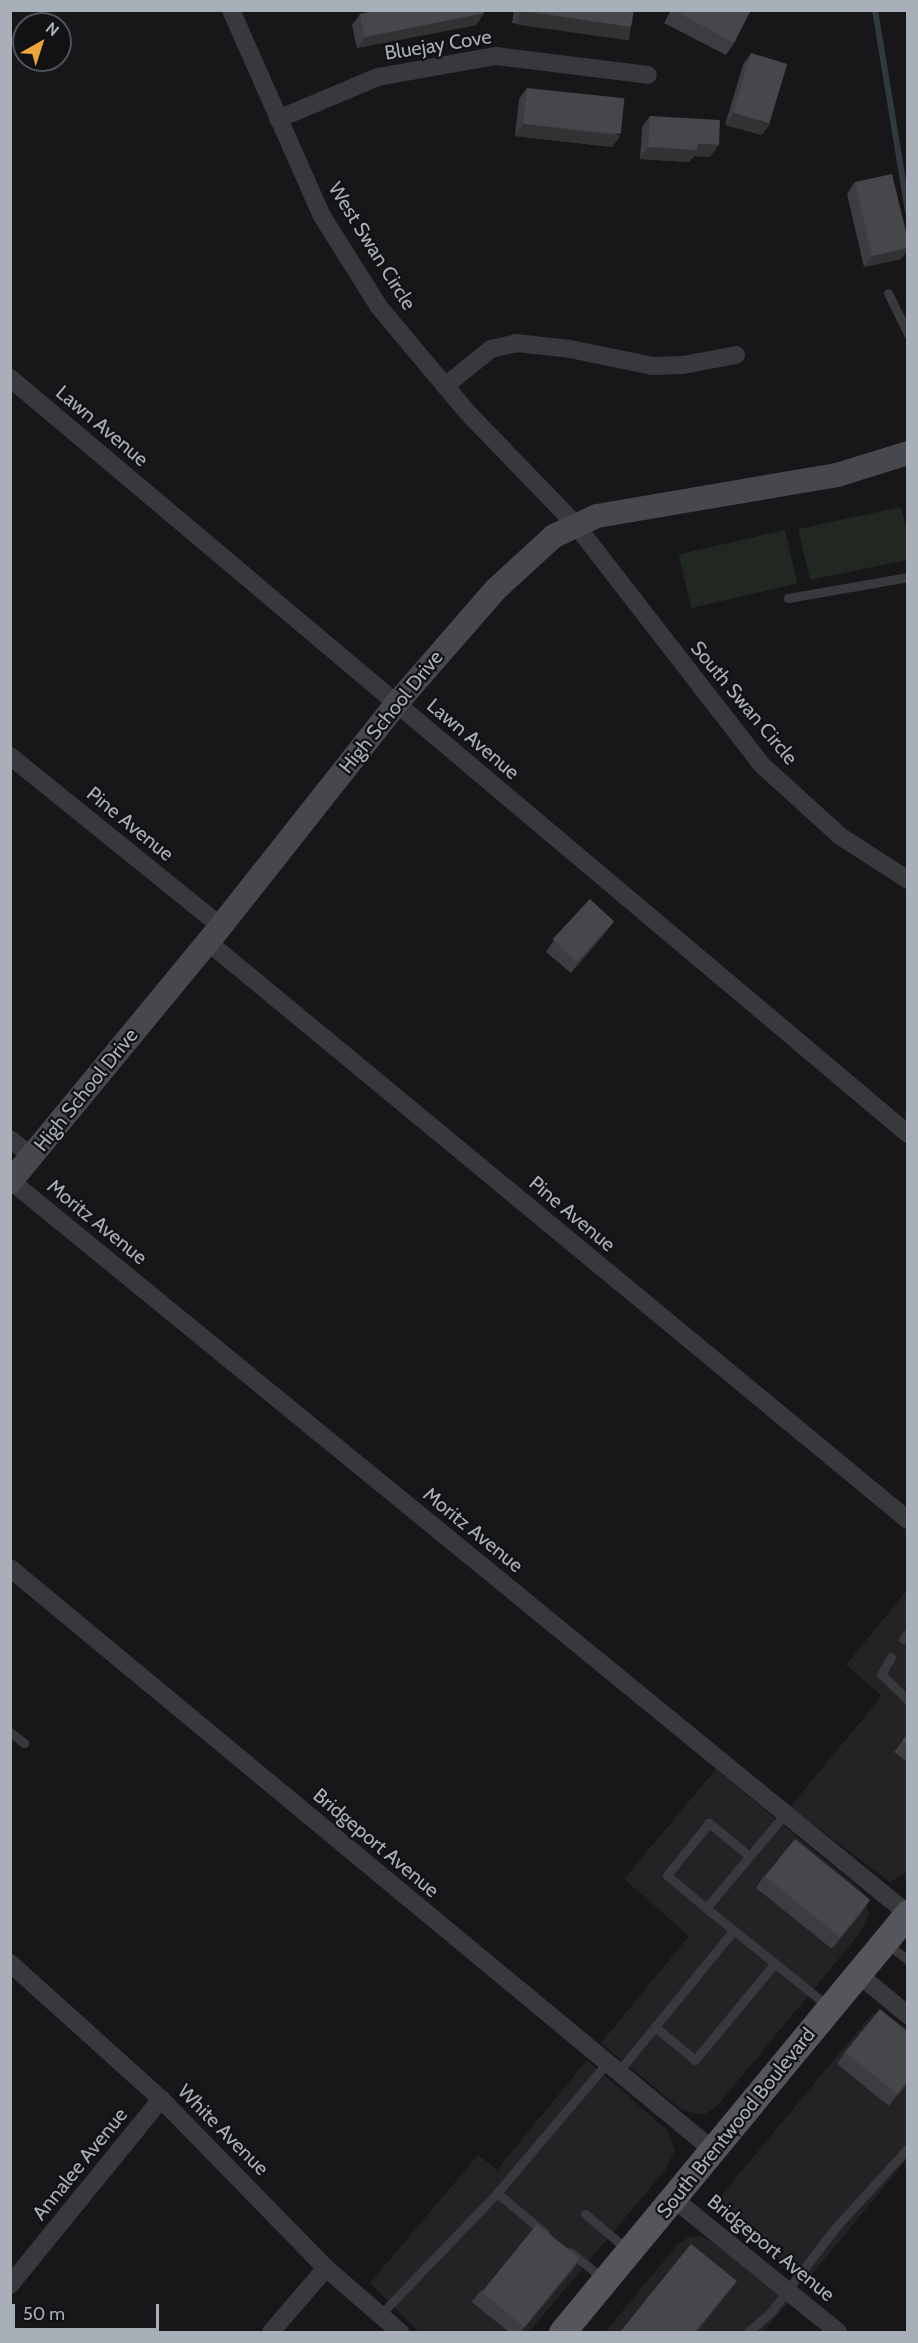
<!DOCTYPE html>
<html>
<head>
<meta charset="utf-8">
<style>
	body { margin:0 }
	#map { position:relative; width:918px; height:2343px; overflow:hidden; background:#171719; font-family:Cabin,sans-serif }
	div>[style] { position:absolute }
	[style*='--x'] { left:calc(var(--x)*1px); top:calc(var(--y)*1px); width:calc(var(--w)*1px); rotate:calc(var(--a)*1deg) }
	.built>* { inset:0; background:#232326 }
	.green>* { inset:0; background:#212821; transform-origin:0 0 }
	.stream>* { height:6px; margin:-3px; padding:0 3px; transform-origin:3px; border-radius:3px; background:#2f393e }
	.lane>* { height:9px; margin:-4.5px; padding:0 4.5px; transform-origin:4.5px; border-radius:4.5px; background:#38393d }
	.street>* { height:18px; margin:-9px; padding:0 9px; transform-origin:9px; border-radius:9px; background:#38393d }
	.secondary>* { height:24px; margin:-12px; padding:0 12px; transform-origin:12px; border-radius:12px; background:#46484d }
	.primary>* { height:27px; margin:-13.5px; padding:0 13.5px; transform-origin:13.5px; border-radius:13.5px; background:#54565c }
	.wall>* { inset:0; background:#3c3d40 }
	.shaded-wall>* { inset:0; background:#313234; transform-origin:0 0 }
	.building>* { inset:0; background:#46474b; transform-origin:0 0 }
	span { translate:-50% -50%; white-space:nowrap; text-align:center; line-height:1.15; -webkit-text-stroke:4.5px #121214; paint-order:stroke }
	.street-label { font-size:20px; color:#a9afb8 }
	.frame { position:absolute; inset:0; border:12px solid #a9afb8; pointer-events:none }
	.north { position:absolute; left:12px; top:12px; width:60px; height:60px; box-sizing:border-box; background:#121214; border:2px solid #4e5156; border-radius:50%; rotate:39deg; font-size:16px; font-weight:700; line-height:24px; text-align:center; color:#a9afb8 }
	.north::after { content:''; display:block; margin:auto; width:21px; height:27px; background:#eca43b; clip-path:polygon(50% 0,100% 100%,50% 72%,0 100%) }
	.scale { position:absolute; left:12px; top:2304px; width:147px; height:27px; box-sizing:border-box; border:3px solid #a9afb8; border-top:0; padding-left:8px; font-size:18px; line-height:21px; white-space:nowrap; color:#a9afb8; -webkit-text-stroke:4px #121214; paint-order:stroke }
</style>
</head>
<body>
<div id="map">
	<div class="built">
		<div style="clip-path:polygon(907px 1590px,907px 1872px,890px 1882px,790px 1807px,882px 1696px,846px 1665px)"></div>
		<div style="clip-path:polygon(716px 1769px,862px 1891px,869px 1914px,860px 1933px,717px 2106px,705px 2114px,697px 2114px,682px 2110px,601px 2043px,689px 1936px,624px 1879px)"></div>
		<div style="clip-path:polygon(881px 2011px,907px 2028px,907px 2159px,804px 2284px,728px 2220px,720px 2208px,721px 2196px,871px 2015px)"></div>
		<div style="clip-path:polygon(587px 2060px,667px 2130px,675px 2150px,666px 2169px,529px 2332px,419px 2332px,370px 2283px,478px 2155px,497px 2170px)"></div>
		<div style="clip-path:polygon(701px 2236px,722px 2247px,788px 2303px,763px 2332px,605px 2332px,678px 2244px,689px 2237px)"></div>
	</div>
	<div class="green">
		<div style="clip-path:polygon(901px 507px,907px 531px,907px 560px,810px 580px,798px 529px)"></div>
		<div style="left:785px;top:530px;width:55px;height:109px;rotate:77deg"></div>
	</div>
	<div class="stream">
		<div style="--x:875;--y:10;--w:204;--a:80.7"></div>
	</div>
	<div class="lane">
		<div style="--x:888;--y:293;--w:46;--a:64"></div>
		<div style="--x:788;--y:598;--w:122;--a:-9.9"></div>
		<div style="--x:903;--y:1639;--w:8;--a:-50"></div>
		<div style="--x:891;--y:1657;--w:20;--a:120"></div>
		<div style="--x:881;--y:1674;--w:37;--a:44"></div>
		<div style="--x:10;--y:1732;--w:18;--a:38"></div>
		<div style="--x:785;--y:1814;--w:123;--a:130"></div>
		<div style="--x:706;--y:1908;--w:156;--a:38.8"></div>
		<div style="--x:706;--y:1908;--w:51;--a:-139.8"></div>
		<div style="--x:667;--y:1875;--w:67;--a:-51.1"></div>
		<div style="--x:709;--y:1823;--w:52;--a:39.5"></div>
		<div style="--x:886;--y:1943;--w:28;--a:38"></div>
		<div style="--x:655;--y:2027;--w:52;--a:39.5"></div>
		<div style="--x:695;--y:2060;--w:126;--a:-50.5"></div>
		<div style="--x:618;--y:2072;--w:183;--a:-50.8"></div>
		<div style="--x:585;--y:2214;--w:55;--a:39.8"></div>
		<div style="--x:545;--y:2233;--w:62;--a:-140.2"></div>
		<div style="--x:497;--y:2193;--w:170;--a:-49.8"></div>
		<div style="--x:570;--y:2252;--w:43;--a:38.5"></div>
		<div style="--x:380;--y:2315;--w:169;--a:-46.2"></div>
		<div style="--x:748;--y:2332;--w:29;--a:-41"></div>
		<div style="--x:770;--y:2313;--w:107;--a:-52.6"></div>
		<div style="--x:835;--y:2228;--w:108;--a:-47.6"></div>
	</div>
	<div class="street">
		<div style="--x:231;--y:10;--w:225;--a:66.2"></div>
		<div style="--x:322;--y:216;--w:107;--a:57.9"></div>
		<div style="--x:379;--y:307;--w:137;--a:50"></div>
		<div style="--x:467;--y:412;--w:156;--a:46"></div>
		<div style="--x:575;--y:524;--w:305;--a:52.2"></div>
		<div style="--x:762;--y:765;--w:105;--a:42.3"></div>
		<div style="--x:840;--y:836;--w:81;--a:32.9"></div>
		<div style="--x:278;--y:119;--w:108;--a:-22.8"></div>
		<div style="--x:378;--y:77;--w:120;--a:-10.1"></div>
		<div style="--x:496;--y:56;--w:153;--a:7.1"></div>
		<div style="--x:10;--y:378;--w:1174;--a:40.09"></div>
		<div style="--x:445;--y:386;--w:59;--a:-38.8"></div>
		<div style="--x:491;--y:349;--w:26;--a:-13"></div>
		<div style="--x:516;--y:343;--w:54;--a:6.3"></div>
		<div style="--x:570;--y:349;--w:85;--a:11.6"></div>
		<div style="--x:653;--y:366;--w:30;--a:-2"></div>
		<div style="--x:683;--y:365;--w:54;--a:-10.7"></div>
		<div style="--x:10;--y:756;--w:271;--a:38.9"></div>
		<div style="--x:208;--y:942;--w:908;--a:39.55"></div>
		<div style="--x:10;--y:1139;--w:28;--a:38"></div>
		<div style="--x:11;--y:1181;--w:1157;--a:39.25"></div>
		<div style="--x:10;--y:1568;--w:914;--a:39.63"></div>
		<div style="--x:10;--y:1963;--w:203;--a:42"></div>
		<div style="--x:161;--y:2099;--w:236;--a:45.7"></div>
		<div style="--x:326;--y:2268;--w:98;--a:40.9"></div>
		<div style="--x:858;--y:1974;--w:65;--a:39.4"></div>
		<div style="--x:674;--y:2199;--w:211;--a:39"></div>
		<div style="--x:10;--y:2285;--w:240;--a:-50.9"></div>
		<div style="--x:271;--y:2332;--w:84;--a:-49.3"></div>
	</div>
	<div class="secondary">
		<div style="--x:10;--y:1182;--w:337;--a:-50.5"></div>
		<div style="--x:224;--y:922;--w:278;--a:-51.7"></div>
		<div style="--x:396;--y:704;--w:152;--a:-49"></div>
		<div style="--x:496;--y:589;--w:79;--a:-42.4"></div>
		<div style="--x:554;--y:536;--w:47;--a:-24.9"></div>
		<div style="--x:597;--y:516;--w:243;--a:-9.7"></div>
		<div style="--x:837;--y:475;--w:74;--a:-17.2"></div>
	</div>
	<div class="primary">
		<div style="--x:562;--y:2332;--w:543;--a:-50.45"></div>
	</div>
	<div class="wall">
		<div style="clip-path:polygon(514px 10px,634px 10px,623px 39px,512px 23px)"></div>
		<div style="clip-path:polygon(671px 10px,748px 10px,734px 43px,726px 55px,664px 23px)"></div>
		<div style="clip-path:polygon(484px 13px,476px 25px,357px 48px,352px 25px,360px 14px)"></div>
		<div style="clip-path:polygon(751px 53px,762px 135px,725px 125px,743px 65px)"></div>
		<div style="clip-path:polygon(527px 88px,620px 136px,612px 147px,515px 136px,519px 99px)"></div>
		<div style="clip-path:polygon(650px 116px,710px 157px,694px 156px,689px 162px,640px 159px,642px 127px)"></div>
		<div style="clip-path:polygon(855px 182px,901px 259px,864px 267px,847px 194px)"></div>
		<div style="clip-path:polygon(614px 921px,606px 932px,571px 973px,546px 952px,554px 940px)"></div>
		<div style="clip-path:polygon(908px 1734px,908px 1763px,894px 1752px)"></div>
		<div style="clip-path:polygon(764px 1876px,862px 1912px,832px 1949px,756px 1888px)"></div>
		<div style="clip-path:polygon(908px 2032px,908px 2083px,889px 2106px,837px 2064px,845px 2052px)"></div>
		<div style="clip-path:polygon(580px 2259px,572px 2271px,521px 2332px,509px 2332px,472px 2302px,480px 2291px)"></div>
	</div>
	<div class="shaded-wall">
		<div style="left:520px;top:11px;width:112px;height:14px;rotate:8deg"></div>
		<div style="clip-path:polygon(484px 13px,476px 25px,357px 48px,365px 37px)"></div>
		<div style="clip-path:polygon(734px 113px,770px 124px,762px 135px,725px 125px)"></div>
		<div style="clip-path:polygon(523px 124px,620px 136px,612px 147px,515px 136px)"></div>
		<div style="clip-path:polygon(698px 144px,719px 145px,710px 157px,694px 156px,689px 162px,640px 159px,648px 147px)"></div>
		<div style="clip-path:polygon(908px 248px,908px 250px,901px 259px,864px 267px,872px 256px)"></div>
		<div style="clip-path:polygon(614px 921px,606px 932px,571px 973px,579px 961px)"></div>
		<div style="clip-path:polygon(870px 1900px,862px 1912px,832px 1949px,840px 1938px)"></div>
		<div style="clip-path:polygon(908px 2081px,908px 2083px,889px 2106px,897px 2094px)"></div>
		<div style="clip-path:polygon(580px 2259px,572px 2271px,521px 2332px,525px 2327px)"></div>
		<div style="clip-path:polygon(737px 2281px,728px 2293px,697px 2332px,695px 2332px)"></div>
	</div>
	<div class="building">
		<div style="clip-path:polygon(376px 10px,483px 10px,484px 13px,365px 37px,360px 14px)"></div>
		<div style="clip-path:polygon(520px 10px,634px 10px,631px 27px)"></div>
		<div style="clip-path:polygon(673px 10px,748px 10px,750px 12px,734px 43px)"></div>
		<div style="left:751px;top:53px;width:38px;height:62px;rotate:17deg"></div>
		<div style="left:527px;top:88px;width:98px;height:36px;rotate:6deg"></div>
		<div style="clip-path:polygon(650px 116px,720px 120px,719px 145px,698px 144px,697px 150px,648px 147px)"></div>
		<div style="clip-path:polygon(892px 174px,908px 240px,908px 248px,872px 256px,855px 182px)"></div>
		<div style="left:590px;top:899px;width:33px;height:55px;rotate:43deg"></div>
		<div style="clip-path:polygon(908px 1734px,908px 1745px,902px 1741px)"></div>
		<div style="left:795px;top:1839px;width:97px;height:48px;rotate:39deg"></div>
		<div style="clip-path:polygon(880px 2009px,908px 2032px,908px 2081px,897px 2094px,845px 2052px)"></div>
		<div style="left:537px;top:2224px;width:55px;height:88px;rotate:39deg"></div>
		<div style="clip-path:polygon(691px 2244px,737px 2281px,695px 2332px,620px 2332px)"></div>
	</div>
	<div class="street-label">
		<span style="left:438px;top:45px;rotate:-9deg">Bluejay Cove</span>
		<span style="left:372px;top:246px;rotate:58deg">West Swan Circle</span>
		<span style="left:102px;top:426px;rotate:40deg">Lawn Avenue</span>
		<span style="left:744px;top:703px;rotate:50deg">South Swan Circle</span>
		<span style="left:391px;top:712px;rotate:-51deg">High School Drive</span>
		<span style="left:473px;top:739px;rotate:40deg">Lawn Avenue</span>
		<span style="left:130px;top:824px;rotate:39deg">Pine Avenue</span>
		<span style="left:86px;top:1090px;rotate:-51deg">High School Drive</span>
		<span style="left:572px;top:1214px;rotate:40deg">Pine Avenue</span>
		<span style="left:97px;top:1222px;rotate:39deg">Moritz Avenue</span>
		<span style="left:473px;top:1530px;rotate:39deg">Moritz Avenue</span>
		<span style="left:376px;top:1843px;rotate:40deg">Bridgeport Avenue</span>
		<span style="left:736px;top:2123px;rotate:-51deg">South Brentwood Boulevard</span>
		<span style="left:223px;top:2130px;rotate:45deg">White Avenue</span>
		<span style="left:80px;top:2164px;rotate:-51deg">Annalee Avenue</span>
		<span style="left:771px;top:2248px;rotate:39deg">Bridgeport Avenue</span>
	</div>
	<div class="frame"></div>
	<div class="north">N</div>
	<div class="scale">50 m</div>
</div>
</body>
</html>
